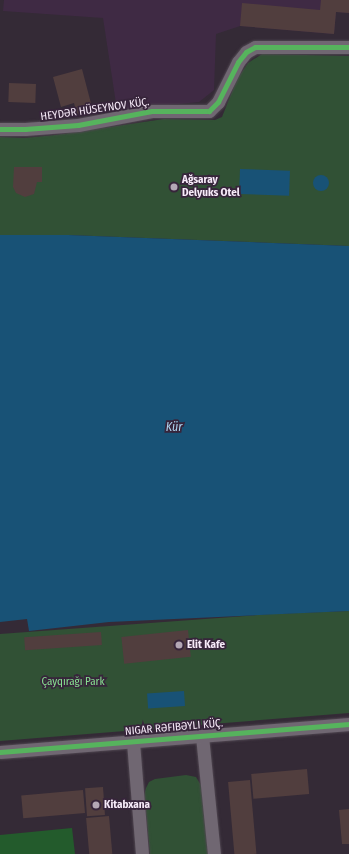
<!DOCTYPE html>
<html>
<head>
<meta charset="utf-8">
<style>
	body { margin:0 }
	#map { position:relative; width:349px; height:854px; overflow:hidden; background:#342a36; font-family:"Fira Sans Condensed",sans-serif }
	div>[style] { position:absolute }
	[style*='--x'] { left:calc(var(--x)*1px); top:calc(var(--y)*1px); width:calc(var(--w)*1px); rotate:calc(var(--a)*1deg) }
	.built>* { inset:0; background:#3f2a44 }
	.green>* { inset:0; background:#315135 }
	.forest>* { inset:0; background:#235b2c }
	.water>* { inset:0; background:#185276; transform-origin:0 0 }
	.round { border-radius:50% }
	.building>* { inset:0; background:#513e3e; transform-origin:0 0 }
	.roads { filter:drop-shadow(0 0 1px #504751) drop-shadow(0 0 1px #504751) }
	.minor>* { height:13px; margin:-6.5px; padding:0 6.5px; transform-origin:6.5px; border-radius:6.5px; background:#706772 }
	.cycleway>* { height:5px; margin:-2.5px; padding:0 2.5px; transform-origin:2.5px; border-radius:2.5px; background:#56b35d }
	.dots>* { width:11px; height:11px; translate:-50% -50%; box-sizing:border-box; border:2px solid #37253b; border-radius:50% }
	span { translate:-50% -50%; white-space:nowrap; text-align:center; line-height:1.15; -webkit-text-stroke:3.5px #37253b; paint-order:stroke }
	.street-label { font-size:11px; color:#f7ebf9 }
	.poi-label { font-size:11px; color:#f7ebf9; font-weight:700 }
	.left { translate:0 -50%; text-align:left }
	.park-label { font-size:11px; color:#88e191 }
	.water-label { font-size:12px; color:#aed5f1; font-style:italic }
</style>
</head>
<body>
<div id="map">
	<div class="built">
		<div style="clip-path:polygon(4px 0,349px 0,349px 13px,336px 12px,334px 34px,240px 26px,216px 34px,214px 90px,199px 102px,117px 110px,103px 18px,3px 11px)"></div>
	</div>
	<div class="green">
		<div style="clip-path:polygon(262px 54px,349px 56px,349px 246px,68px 235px,0 235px,0 137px,24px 138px,55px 135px,164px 119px,215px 120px,222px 117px,237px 79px,248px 63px)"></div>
		<div style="clip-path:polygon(349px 611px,349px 713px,0 741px,0 634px,272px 614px)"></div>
		<div style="clip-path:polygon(186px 775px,196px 777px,202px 787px,208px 854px,150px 854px,144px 795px,146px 788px,149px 782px,155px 779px)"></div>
	</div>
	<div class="forest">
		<div style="clip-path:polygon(72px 828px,75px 854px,0 854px,0 835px)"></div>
	</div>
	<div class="water">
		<div style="left:240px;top:169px;width:50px;height:25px;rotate:2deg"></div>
		<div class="round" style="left:313px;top:175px;width:16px;height:16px"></div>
		<div style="clip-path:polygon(0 235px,68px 235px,349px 246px,349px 611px,109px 622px,29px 631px,27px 619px,0 622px)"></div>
		<div style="left:184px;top:691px;width:15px;height:37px;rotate:86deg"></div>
	</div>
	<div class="building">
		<div style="clip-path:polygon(321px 0,349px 0,349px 13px,336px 12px,334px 34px,240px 26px,242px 3px,320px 10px)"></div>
		<div style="clip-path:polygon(82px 69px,93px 111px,77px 115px,74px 103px,61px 107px,53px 77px)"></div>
		<div style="left:9px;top:83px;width:27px;height:19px;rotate:2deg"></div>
		<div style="clip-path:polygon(14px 167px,42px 167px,42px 182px,37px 182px,34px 194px,25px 197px,16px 193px,13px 187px)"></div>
		<div style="left:188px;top:630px;width:27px;height:67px;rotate:84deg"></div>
		<div style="left:101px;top:632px;width:13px;height:77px;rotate:86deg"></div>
		<div style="left:307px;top:769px;width:25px;height:56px;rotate:85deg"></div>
		<div style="left:250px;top:780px;width:74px;height:22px;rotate:85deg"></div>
		<div style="left:103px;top:787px;width:28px;height:18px;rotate:86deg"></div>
		<div style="left:83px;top:790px;width:23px;height:62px;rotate:85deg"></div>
		<div style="clip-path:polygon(349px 809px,349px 844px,342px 844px,339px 810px)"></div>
		<div style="left:109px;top:816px;width:38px;height:23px;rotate:85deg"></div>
	</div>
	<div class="roads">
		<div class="minor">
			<div style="--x:0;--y:129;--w:25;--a:0"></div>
			<div style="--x:25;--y:129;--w:53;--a:-4.3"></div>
			<div style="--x:78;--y:125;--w:75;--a:-10.7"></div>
			<div style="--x:152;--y:111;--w:57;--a:0"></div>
			<div style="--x:209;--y:111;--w:13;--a:-45"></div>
			<div style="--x:218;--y:102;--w:45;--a:-63.4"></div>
			<div style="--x:238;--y:62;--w:13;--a:-51"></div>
			<div style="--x:246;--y:52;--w:10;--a:-29"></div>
			<div style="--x:255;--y:47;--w:94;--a:0"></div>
			<div style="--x:202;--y:736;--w:119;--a:84.2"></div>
			<div style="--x:133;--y:742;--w:112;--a:85.4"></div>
			<div style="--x:0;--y:752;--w:350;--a:-4.6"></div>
		</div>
	</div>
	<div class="cycleway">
		<div style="--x:0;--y:129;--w:25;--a:0"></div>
		<div style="--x:25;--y:129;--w:53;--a:-4.3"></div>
		<div style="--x:78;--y:125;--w:75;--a:-10.7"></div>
		<div style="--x:152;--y:111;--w:57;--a:0"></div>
		<div style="--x:209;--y:111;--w:13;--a:-45"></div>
		<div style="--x:218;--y:102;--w:45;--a:-63.4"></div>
		<div style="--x:238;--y:62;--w:13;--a:-51"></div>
		<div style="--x:246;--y:52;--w:10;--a:-29"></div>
		<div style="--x:255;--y:47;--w:94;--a:0"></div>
		<div style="--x:0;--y:752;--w:350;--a:-4.6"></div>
	</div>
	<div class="dots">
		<div style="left:174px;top:187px;background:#b3a7b5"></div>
		<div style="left:179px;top:645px;background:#b3a7b5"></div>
		<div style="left:96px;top:805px;background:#b3a7b5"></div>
	</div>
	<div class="street-label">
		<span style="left:95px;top:110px;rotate:-8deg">HEYDƏR HÜSEYNOV KÜÇ.</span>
		<span style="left:174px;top:728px;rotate:-5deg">NIGAR RƏFIBƏYLI KÜÇ.</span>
	</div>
	<div class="poi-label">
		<span class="left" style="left:182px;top:187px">Ağsaray<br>Delyuks Otel</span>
		<span class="left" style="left:187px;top:645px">Elit Kafe</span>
		<span class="left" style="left:104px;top:805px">Kitabxana</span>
	</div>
	<div class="park-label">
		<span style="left:73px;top:682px">Çayqırağı Park</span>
	</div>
	<div class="water-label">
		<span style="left:174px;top:428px">Kür</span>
	</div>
</div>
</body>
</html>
